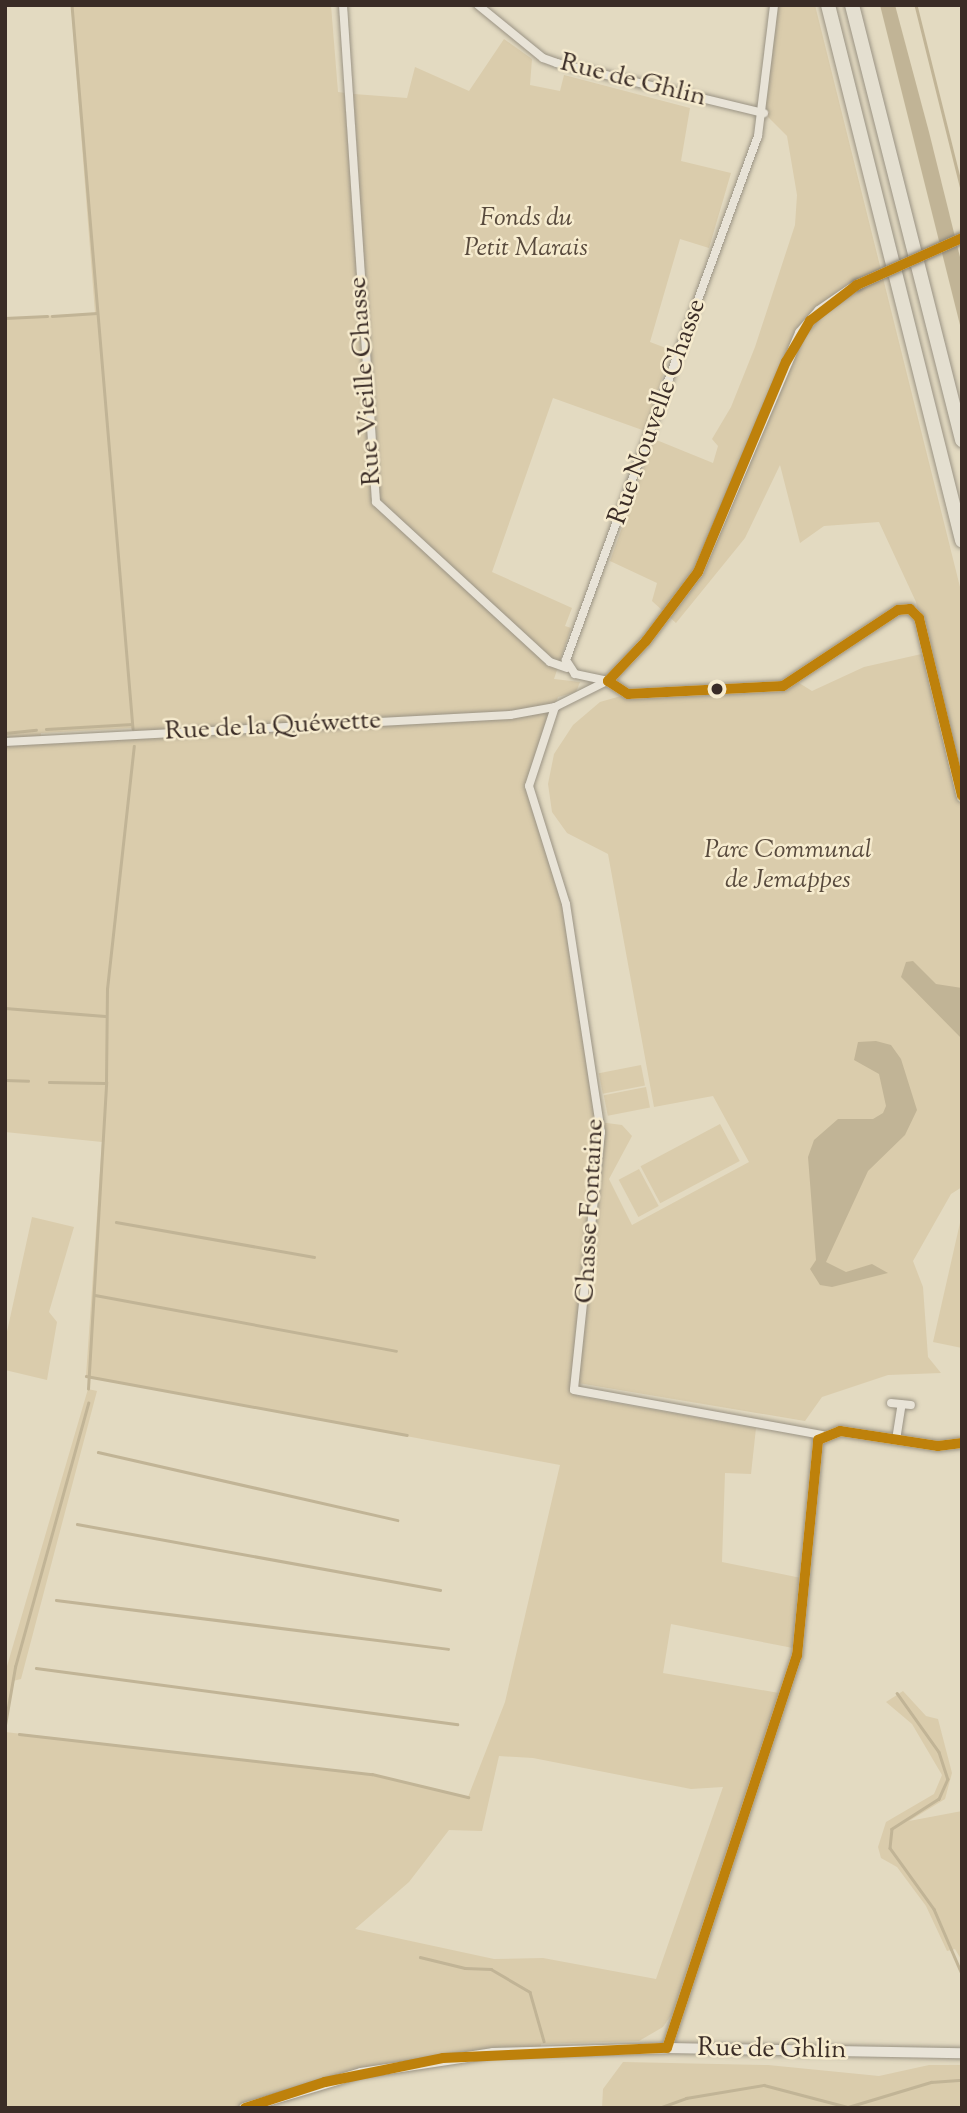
<!DOCTYPE html>
<html>
<head>
<meta charset="utf-8">
<style>
	body { margin:0 }
	#map { position:relative; width:967px; height:2113px; overflow:hidden; background:#e3dac1; font-family:"Sorts Mill Goudy",serif }
	div>[style] { position:absolute }
	[style*='--x'] { left:calc(var(--x)*1px); top:calc(var(--y)*1px); width:calc(var(--w)*1px); rotate:calc(var(--a)*1deg) }
	.green>* { inset:0; background:#daccac; transform-origin:0 0 }
	.water>* { inset:0; background:#c1b496 }
	.stream>* { height:2.5px; margin:-1.25px; padding:0 1.25px; transform-origin:1.25px; border-radius:1.25px; background:#c1b496 }
	.roads { filter:drop-shadow(0 0 2px #9a9384) drop-shadow(0 0 2px #9a9384) }
	.street>* { height:8px; margin:-4px; padding:0 4px; transform-origin:4px; border-radius:4px; background:#e8e3d7 }
	.secondary>* { height:10px; margin:-5px; padding:0 5px; transform-origin:5px; border-radius:5px; background:#e8e3d7 }
	.highway>* { height:14px; margin:-7px; padding:0 7px; transform-origin:7px; border-radius:7px; background:#e4dfd0 }
	.bridges { filter:drop-shadow(0 0 2px #837c6f) drop-shadow(0 0 2px #837c6f) }
	.secondary-bridge>* { height:10px; margin:-5px; padding:0 5px; transform-origin:5px; border-radius:5px; background:#e8e3d7 }
	.bus-1>* { height:10px; margin:-5px; padding:0 5px; transform-origin:5px; border-radius:5px; background:#be810b }
	.dots>* { width:19px; height:19px; translate:-50% -50%; box-sizing:border-box; border:4px solid #f6ebce; border-radius:50% }
	span { translate:-50% -50%; white-space:nowrap; text-align:center; line-height:1.15; -webkit-text-stroke:5px #f6ebce; paint-order:stroke }
	.street-label { font-size:26px; color:#3a2c26 }
	.park-label { font-size:26px; color:#584a3d; font-style:italic }
	.frame { position:absolute; inset:0; border:7px solid #3a2c26; pointer-events:none }
</style>
</head>
<body>
<div id="map">
	<div class="green">
		<div style="clip-path:polygon(evenodd,71px 5px,331px 5px,338px 92px,354px 94px,407px 98px,415px 67px,469px 91px,504px 39px,532px 59px,530px 85px,560px 91px,564px 75px,690px 108px,681px 161px,731px 173px,709px 248px,680px 239px,650px 342px,671px 350px,645px 431px,553px 398px,492px 572px,572px 608px,565px 626px,571px 628px,554px 679px,580px 682px,576px 692px,558px 697px,530px 775px,558px 878px,599px 1122px,622px 1125px,632px 1136px,609px 1179px,632px 1225px,749px 1162px,713px 1096px,654px 1107px,608px 854px,567px 833px,552px 812px,548px 784px,554px 754px,573px 725px,600px 702px,628px 694px,796px 681px,812px 691px,864px 667px,926px 653px,916px 602px,879px 522px,824px 526px,800px 543px,780px 465px,745px 538px,676px 623px,652px 601px,657px 583px,610px 561px,654px 439px,713px 463px,718px 446px,712px 439px,731px 407px,755px 347px,795px 225px,797px 195px,787px 136px,764px 113px,774px 5px,815px 5px,962px 595px,962px 797px,932px 683px,962px 803px,962px 1187px,951px 1194px,913px 1261px,923px 1287px,928px 1357px,941px 1373px,888px 1375px,822px 1397px,805px 1421px,578px 1383px,577px 1396px,756px 1428px,751px 1474px,725px 1473px,722px 1562px,806px 1579px,798px 1649px,671px 1624px,663px 1673px,779px 1693px,672px 2014px,663px 2027px,639px 2041px,541px 2044px,541px 2050px,443px 2058px,244px 2108px,5px 2108px,5px 1732px,372px 1774px,468px 1797px,505px 1702px,560px 1465px,86px 1376px,102px 1142px,5px 1132px,5px 318px,95px 313px,71px 5px,132px 728px,133px 734px,41px 739px,41px 733px,132px 728px,71px 5px,499px 1756px,533px 1758px,691px 1789px,723px 1787px,656px 1979px,543px 1958px,494px 1959px,355px 1929px,409px 1882px,449px 1830px,482px 1831px,499px 1756px)"></div>
		<div style="left:641px;top:1065px;width:21px;height:43px;rotate:79deg"></div>
		<div style="left:646px;top:1087px;width:21px;height:43px;rotate:79deg"></div>
		<div style="left:720px;top:1124px;width:42px;height:90px;rotate:62deg"></div>
		<div style="left:639px;top:1169px;width:42px;height:23px;rotate:62deg"></div>
		<div style="clip-path:polygon(962px 1214px,962px 1348px,933px 1342px)"></div>
		<div style="clip-path:polygon(32px 1217px,74px 1227px,49px 1312px,57px 1322px,47px 1380px,5px 1370px,5px 1341px)"></div>
		<div style="clip-path:polygon(88px 1389px,97px 1391px,21px 1679px,13px 1681px,5px 1725px,5px 1673px)"></div>
		<div style="clip-path:polygon(903px 1691px,926px 1716px,938px 1719px,952px 1773px,945px 1799px,909px 1821px,962px 1811px,962px 1961px,955px 1949px,947px 1951px,926px 1906px,897px 1867px,881px 1858px,878px 1847px,886px 1822px,934px 1794px,942px 1775px,912px 1724px,886px 1702px)"></div>
		<div style="clip-path:polygon(623px 2062px,768px 2065px,879px 2076px,929px 2065px,962px 2065px,962px 2108px,602px 2108px,603px 2089px)"></div>
	</div>
	<div class="water">
		<div style="clip-path:polygon(880px 5px,895px 5px,929px 132px,962px 265px,962px 333px)"></div>
		<div style="clip-path:polygon(913px 961px,936px 984px,962px 988px,962px 1039px,901px 977px,906px 962px)"></div>
		<div style="clip-path:polygon(876px 1041px,891px 1045px,901px 1059px,917px 1110px,905px 1135px,868px 1171px,826px 1262px,846px 1272px,872px 1264px,888px 1273px,832px 1287px,820px 1285px,810px 1269px,816px 1260px,808px 1157px,814px 1140px,838px 1119px,873px 1119px,883px 1113px,886px 1106px,879px 1074px,854px 1060px,858px 1042px)"></div>
	</div>
	<div class="stream">
		<div style="--x:72;--y:5;--w:726;--a:85.18"></div>
		<div style="--x:916;--y:5;--w:191;--a:76"></div>
		<div style="--x:52;--y:316;--w:45;--a:-3.8"></div>
		<div style="--x:5;--y:318;--w:42;--a:-2.7"></div>
		<div style="--x:46;--y:729;--w:86;--a:-3.3"></div>
		<div style="--x:5;--y:733;--w:31;--a:-6"></div>
		<div style="--x:5;--y:1008;--w:100;--a:4.6"></div>
		<div style="--x:5;--y:1080;--w:23;--a:2"></div>
		<div style="--x:49;--y:1082;--w:56;--a:1"></div>
		<div style="--x:116;--y:1222;--w:201;--a:10"></div>
		<div style="--x:95;--y:1295;--w:306;--a:10.5"></div>
		<div style="--x:86;--y:1376;--w:326;--a:10.4"></div>
		<div style="--x:88;--y:1389;--w:307;--a:-86.6"></div>
		<div style="--x:106;--y:1083;--w:94;--a:-89.4"></div>
		<div style="--x:107;--y:989;--w:244;--a:-83.7"></div>
		<div style="--x:98;--y:1452;--w:307;--a:12.8"></div>
		<div style="--x:77;--y:1524;--w:369;--a:10.3"></div>
		<div style="--x:56;--y:1600;--w:395;--a:7.1"></div>
		<div style="--x:36;--y:1668;--w:425;--a:7.6"></div>
		<div style="--x:897;--y:1693;--w:72;--a:54.6"></div>
		<div style="--x:939;--y:1752;--w:28;--a:72"></div>
		<div style="--x:948;--y:1779;--w:22;--a:114"></div>
		<div style="--x:939;--y:1799;--w:56;--a:147.4"></div>
		<div style="--x:892;--y:1829;--w:19;--a:96"></div>
		<div style="--x:890;--y:1848;--w:75;--a:54.2"></div>
		<div style="--x:934;--y:1909;--w:71;--a:66.7"></div>
		<div style="--x:5;--y:1725;--w:59;--a:-80.2"></div>
		<div style="--x:15;--y:1667;--w:274;--a:-74.5"></div>
		<div style="--x:19;--y:1734;--w:355;--a:6.5"></div>
		<div style="--x:372;--y:1774;--w:99;--a:13.5"></div>
		<div style="--x:420;--y:1957;--w:46;--a:13.7"></div>
		<div style="--x:465;--y:1968;--w:26;--a:2"></div>
		<div style="--x:491;--y:1969;--w:45;--a:30.5"></div>
		<div style="--x:530;--y:1992;--w:51;--a:74.1"></div>
		<div style="--x:659;--y:2108;--w:29;--a:-20"></div>
		<div style="--x:686;--y:2098;--w:79;--a:-9.5"></div>
		<div style="--x:764;--y:2085;--w:87;--a:14.7"></div>
		<div style="--x:848;--y:2107;--w:87;--a:-16.8"></div>
		<div style="--x:931;--y:2082;--w:31;--a:-4"></div>
	</div>
	<div class="roads">
		<div class="street">
			<div style="--x:343;--y:5;--w:498;--a:86.2"></div>
			<div style="--x:376;--y:502;--w:236;--a:42.6"></div>
			<div style="--x:550;--y:662;--w:18;--a:19"></div>
			<div style="--x:478;--y:5;--w:84;--a:39.2"></div>
			<div style="--x:543;--y:58;--w:15;--a:20"></div>
			<div style="--x:557;--y:63;--w:213;--a:13.6"></div>
			<div style="--x:608;--y:681;--w:34;--a:-168"></div>
			<div style="--x:575;--y:674;--w:17;--a:-123"></div>
			<div style="--x:566;--y:660;--w:558;--a:-69.88"></div>
			<div style="--x:758;--y:136;--w:132;--a:-83"></div>
			<div style="--x:555;--y:707;--w:83;--a:108.2"></div>
			<div style="--x:529;--y:786;--w:124;--a:72.6"></div>
			<div style="--x:566;--y:904;--w:231;--a:81.3"></div>
			<div style="--x:601;--y:1132;--w:259;--a:96"></div>
			<div style="--x:574;--y:1390;--w:252;--a:10.3"></div>
			<div style="--x:5;--y:742;--w:506;--a:-3.06"></div>
			<div style="--x:510;--y:715;--w:46;--a:-10.1"></div>
			<div style="--x:555;--y:707;--w:58;--a:-26.6"></div>
			<div style="--x:891;--y:1403;--w:20;--a:6"></div>
			<div style="--x:896;--y:1440;--w:36;--a:-81"></div>
		</div>
		<div class="secondary">
			<div style="--x:857;--y:285;--w:46;--a:145.6"></div>
			<div style="--x:819;--y:311;--w:29;--a:131"></div>
			<div style="--x:800;--y:333;--w:260;--a:113.1"></div>
			<div style="--x:698;--y:572;--w:86;--a:127"></div>
			<div style="--x:646;--y:641;--w:55;--a:133.5"></div>
			<div style="--x:608;--y:681;--w:24;--a:33"></div>
			<div style="--x:628;--y:694;--w:155;--a:-3"></div>
			<div style="--x:783;--y:686;--w:138;--a:-33.5"></div>
			<div style="--x:898;--y:610;--w:12;--a:-5"></div>
			<div style="--x:910;--y:609;--w:13;--a:45"></div>
			<div style="--x:919;--y:618;--w:184;--a:76.5"></div>
			<div style="--x:667;--y:2048;--w:413;--a:-71.7"></div>
			<div style="--x:797;--y:1656;--w:217;--a:-84.4"></div>
			<div style="--x:818;--y:1440;--w:24;--a:-22"></div>
			<div style="--x:840;--y:1431;--w:99;--a:8.7"></div>
			<div style="--x:938;--y:1446;--w:24;--a:-7"></div>
			<div style="--x:244;--y:2108;--w:122;--a:-16.7"></div>
			<div style="--x:361;--y:2073;--w:134;--a:-8.6"></div>
			<div style="--x:493;--y:2053;--w:174;--a:-1.6"></div>
			<div style="--x:667;--y:2048;--w:295;--a:1"></div>
		</div>
		<div class="highway">
			<div style="--x:828;--y:5;--w:552;--a:75.94"></div>
			<div style="--x:852;--y:5;--w:449;--a:75.8"></div>
		</div>
	</div>
	<div class="bridges">
		<div class="secondary-bridge">
			<div style="--x:857;--y:285;--w:115;--a:-24.1"></div>
		</div>
	</div>
	<div class="bus-1">
		<div style="--x:608;--y:681;--w:55;--a:-46.5"></div>
		<div style="--x:646;--y:641;--w:86;--a:-53"></div>
		<div style="--x:698;--y:572;--w:228;--a:-67.3"></div>
		<div style="--x:786;--y:362;--w:48;--a:-59.7"></div>
		<div style="--x:810;--y:321;--w:59;--a:-37.5"></div>
		<div style="--x:857;--y:285;--w:115;--a:-24.1"></div>
		<div style="--x:608;--y:681;--w:24;--a:33"></div>
		<div style="--x:628;--y:694;--w:155;--a:-3"></div>
		<div style="--x:783;--y:686;--w:138;--a:-33.5"></div>
		<div style="--x:898;--y:610;--w:12;--a:-5"></div>
		<div style="--x:910;--y:609;--w:13;--a:45"></div>
		<div style="--x:919;--y:618;--w:183;--a:76.4"></div>
		<div style="--x:667;--y:2048;--w:413;--a:-71.7"></div>
		<div style="--x:797;--y:1656;--w:217;--a:-84.4"></div>
		<div style="--x:818;--y:1440;--w:24;--a:-22"></div>
		<div style="--x:840;--y:1431;--w:99;--a:8.7"></div>
		<div style="--x:938;--y:1446;--w:24;--a:-7"></div>
		<div style="--x:245;--y:2108;--w:84;--a:-18"></div>
		<div style="--x:325;--y:2082;--w:120;--a:-11.5"></div>
		<div style="--x:443;--y:2058;--w:224;--a:-2.6"></div>
	</div>
	<div class="dots">
		<div style="left:717px;top:689px;background:#3a2c26"></div>
	</div>
	<div class="street-label">
		<span style="left:633px;top:81px;rotate:14deg">Rue de Ghlin</span>
		<span style="left:366px;top:381px;rotate:-94deg">Rue Vieille Chasse</span>
		<span style="left:658px;top:412px;rotate:-70deg">Rue Nouvelle Chasse</span>
		<span style="left:273px;top:727px;rotate:-3deg">Rue de la Quéwette</span>
		<span style="left:591px;top:1211px;rotate:-87deg">Chasse Fontaine</span>
		<span style="left:772px;top:2050px;rotate:1deg">Rue de Ghlin</span>
	</div>
	<div class="park-label">
		<span style="left:526px;top:234px">Fonds du<br>Petit Marais</span>
		<span style="left:788px;top:866px">Parc Communal<br>de Jemappes</span>
	</div>
	<div class="frame"></div>
</div>
</body>
</html>
